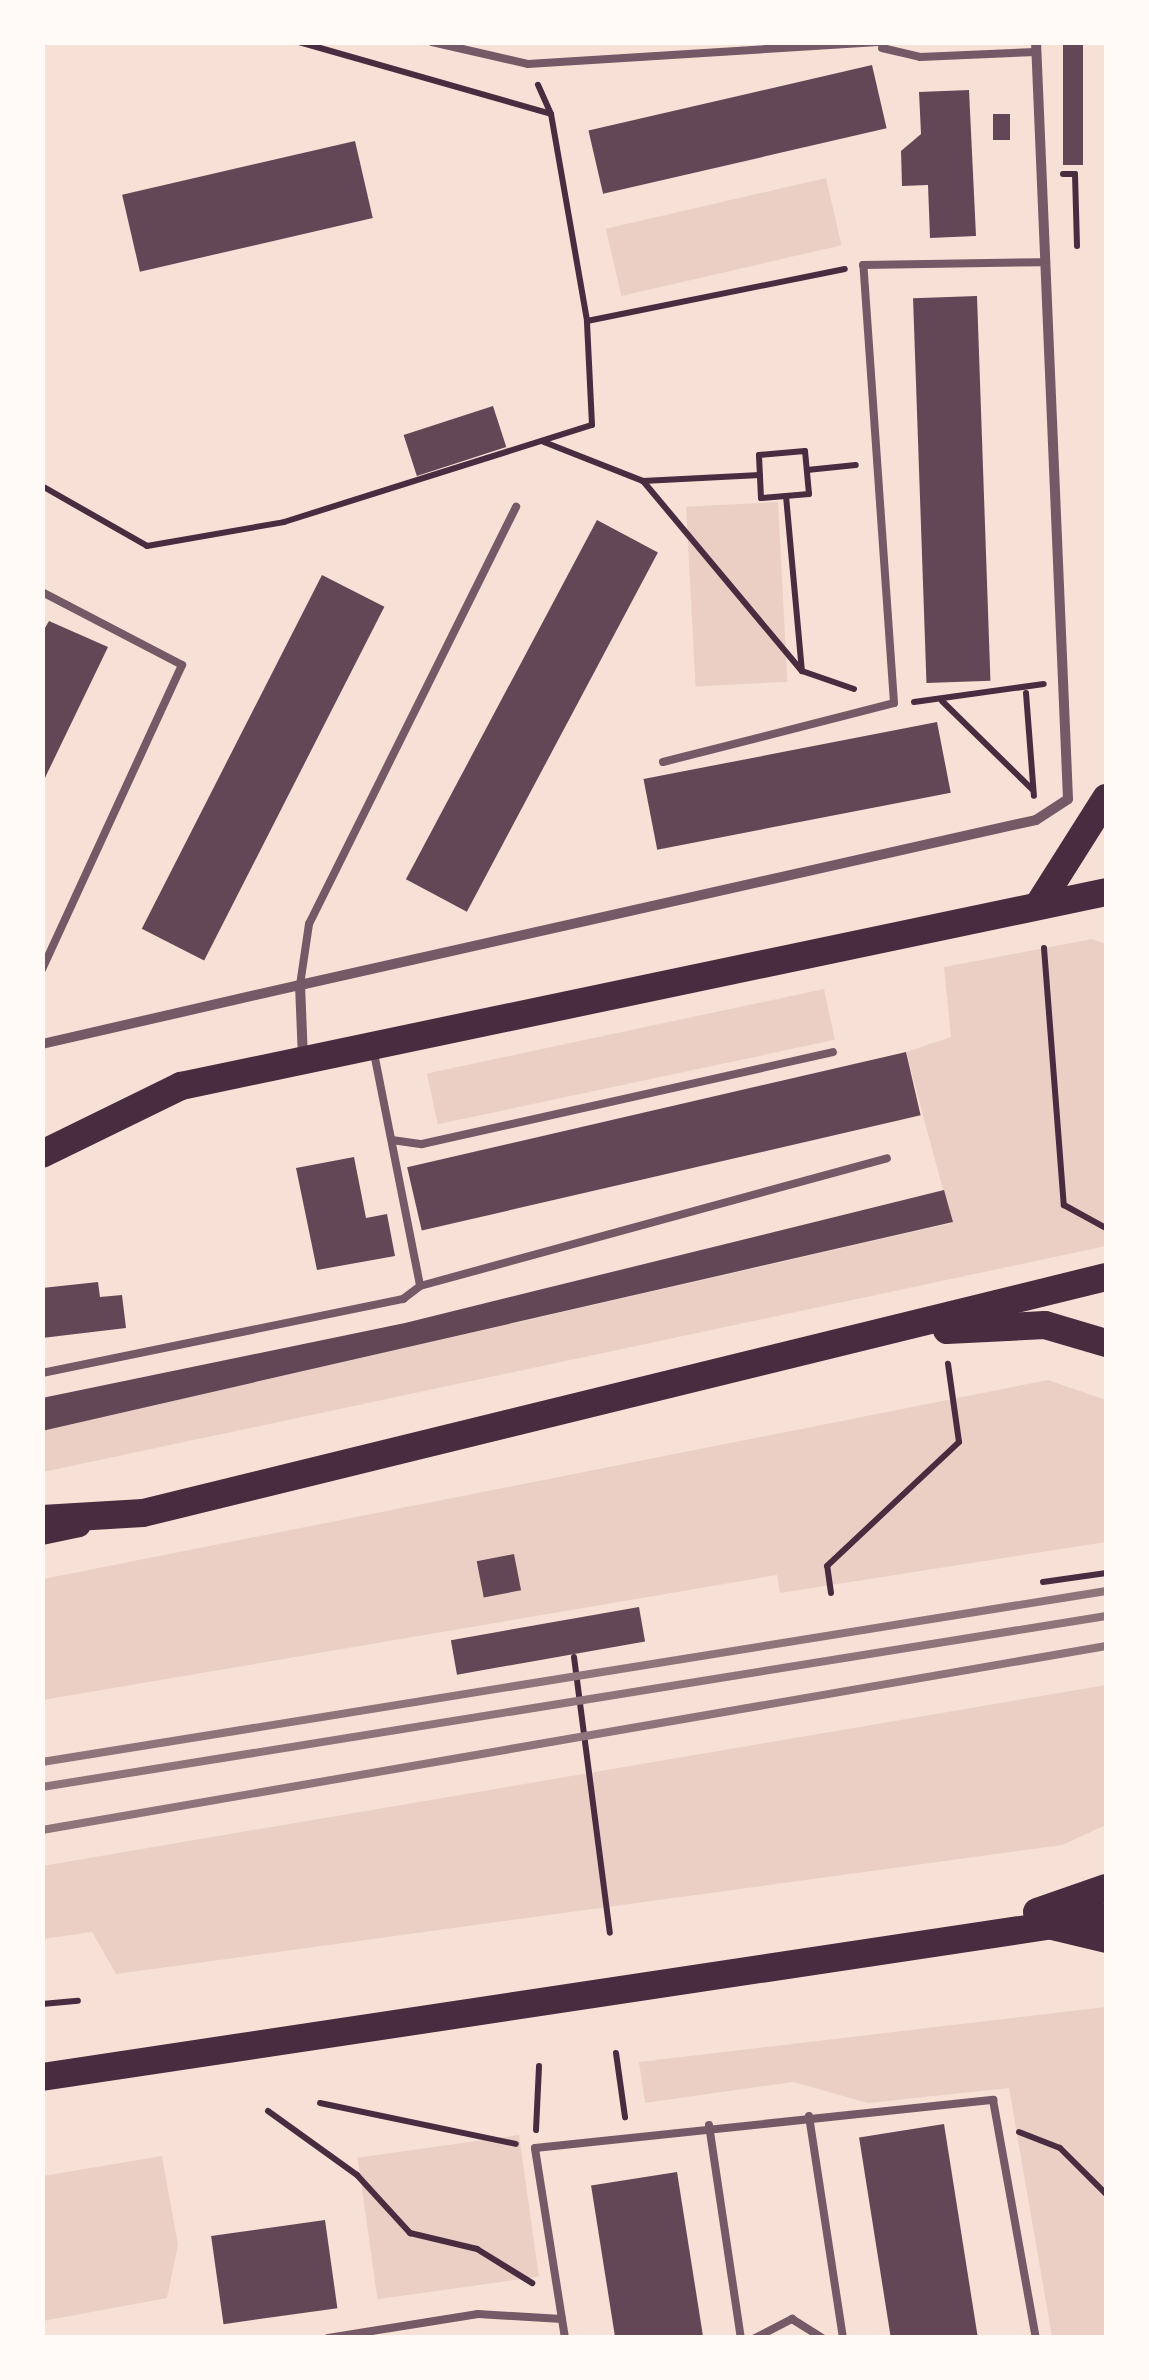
<!DOCTYPE html>
<html>
<head>
<meta charset="utf-8">
<style>
	body { margin:0 }
	#map { position:relative; width:1149px; height:2380px; overflow:hidden; background:#f7e1d7; font-family:Helvetica,sans-serif }
	div>[style] { position:absolute }
	[style*='--x'] { left:calc(var(--x)*1px); top:calc(var(--y)*1px); width:calc(var(--w)*1px); rotate:calc(var(--a)*1deg) }
	.green>* { inset:0; background:#ebcfc5; transform-origin:0 0 }
	.building>* { inset:0; background:#644757; transform-origin:0 0 }
	.path>* { height:6px; margin:-3px; padding:0 3px; transform-origin:3px; border-radius:3px; background:#4a2c40 }
	.service>* { height:8px; margin:-4px; padding:0 4px; transform-origin:4px; border-radius:4px; background:#755966 }
	.minor>* { height:10px; margin:-5px; padding:0 5px; transform-origin:5px; border-radius:5px; background:#755966 }
	.secondary>* { height:20px; margin:-10px; padding:0 10px; transform-origin:10px; border-radius:10px; background:#4a2c40 }
	.primary>* { height:25px; margin:-12.5px; padding:0 12.5px; transform-origin:12.5px; border-radius:12.5px; background:#4a2c40 }
	.trunk>* { height:28px; margin:-14px; padding:0 14px; transform-origin:14px; border-radius:14px; background:#4a2c40 }
	.rail>* { height:8px; margin:-4px; padding:0 4px; transform-origin:4px; border-radius:4px; background:#8f747c }
	span { translate:-50% -50%; white-space:nowrap; text-align:center; line-height:1.15; -webkit-text-stroke:9px #fffaf5; paint-order:stroke }
	.frame { position:absolute; inset:0; border:45px solid #fffaf5; pointer-events:none }
</style>
</head>
<body>
<div id="map">
	<div class="green">
		<div style="left:826px;top:178px;width:69px;height:226px;rotate:77deg"></div>
		<div style="left:778px;top:502px;width:180px;height:92px;rotate:87deg"></div>
		<div style="clip-path:polygon(1092px 939px,1106px 944px,1106px 1246px,43px 1472px,42px 1431px,952px 1223px,906px 1052px,951px 1037px,944px 967px)"></div>
		<div style="left:824px;top:989px;width:52px;height:406px;rotate:78deg"></div>
		<div style="clip-path:polygon(1048px 1380px,1106px 1400px,1106px 1542px,780px 1593px,777px 1575px,43px 1700px,43px 1579px)"></div>
		<div style="clip-path:polygon(1106px 1685px,1106px 1825px,1062px 1845px,116px 1974px,92px 1932px,43px 1939px,42px 1866px)"></div>
		<div style="clip-path:polygon(1106px 2007px,1106px 2336px,1052px 2337px,1009px 2088px,868px 2103px,793px 2082px,645px 2103px,639px 2062px)"></div>
		<div style="left:519px;top:2135px;width:143px;height:163px;rotate:82deg"></div>
		<div style="clip-path:polygon(162px 2156px,178px 2245px,167px 2298px,43px 2321px,43px 2176px)"></div>
	</div>
	<div class="building">
		<div style="left:1063px;top:42px;width:20px;height:123px"></div>
		<div style="left:872px;top:65px;width:65px;height:291px;rotate:77deg"></div>
		<div style="clip-path:polygon(969px 90px,976px 236px,930px 238px,928px 185px,902px 186px,901px 151px,921px 134px,919px 92px)"></div>
		<div style="left:993px;top:114px;width:17px;height:26px"></div>
		<div style="left:355px;top:141px;width:79px;height:239px;rotate:77deg"></div>
		<div style="left:977px;top:296px;width:385px;height:64px;rotate:88deg"></div>
		<div style="left:493px;top:406px;width:43px;height:94px;rotate:72deg"></div>
		<div style="left:597px;top:520px;width:69px;height:407px;rotate:28deg"></div>
		<div style="left:322px;top:575px;width:70px;height:397px;rotate:27deg"></div>
		<div style="clip-path:polygon(49px 621px,108px 647px,42px 784px,42px 633px)"></div>
		<div style="left:937px;top:722px;width:72px;height:299px;rotate:79deg"></div>
		<div style="left:906px;top:1052px;width:65px;height:512px;rotate:77deg"></div>
		<div style="clip-path:polygon(354px 1157px,366px 1218px,387px 1214px,395px 1256px,317px 1270px,296px 1168px)"></div>
		<div style="clip-path:polygon(944px 1190px,953px 1222px,42px 1431px,42px 1398px,405px 1323px)"></div>
		<div style="clip-path:polygon(98px 1282px,100px 1297px,122px 1295px,126px 1328px,42px 1338px,42px 1288px)"></div>
		<div style="left:514px;top:1554px;width:37px;height:38px;rotate:79deg"></div>
		<div style="left:639px;top:1607px;width:35px;height:191px;rotate:80deg"></div>
		<div style="left:944px;top:2124px;width:216px;height:86px;rotate:81deg"></div>
		<div style="left:677px;top:2172px;width:168px;height:87px;rotate:81deg"></div>
		<div style="left:325px;top:2220px;width:89px;height:115px;rotate:82deg"></div>
	</div>
	<div class="path">
		<div style="--x:299;--y:42;--w:262;--a:15.9"></div>
		<div style="--x:551;--y:114;--w:32;--a:-114"></div>
		<div style="--x:551;--y:114;--w:210;--a:80.1"></div>
		<div style="--x:587;--y:321;--w:263;--a:-11.4"></div>
		<div style="--x:1063;--y:174;--w:12;--a:0"></div>
		<div style="--x:1075;--y:174;--w:72;--a:88.4"></div>
		<div style="--x:544;--y:442;--w:106;--a:21.5"></div>
		<div style="--x:643;--y:481;--w:117;--a:-2.9"></div>
		<div style="--x:805;--y:451;--w:43;--a:84.7"></div>
		<div style="--x:809;--y:494;--w:48;--a:175.2"></div>
		<div style="--x:761;--y:498;--w:43;--a:-92.7"></div>
		<div style="--x:759;--y:455;--w:46;--a:-5"></div>
		<div style="--x:807;--y:470;--w:49;--a:-5.8"></div>
		<div style="--x:643;--y:481;--w:246;--a:50.1"></div>
		<div style="--x:42;--y:486;--w:121;--a:29.7"></div>
		<div style="--x:147;--y:546;--w:139;--a:-9.9"></div>
		<div style="--x:284;--y:522;--w:323;--a:-17.5"></div>
		<div style="--x:592;--y:425;--w:104;--a:-92.8"></div>
		<div style="--x:786;--y:496;--w:176;--a:84.8"></div>
		<div style="--x:802;--y:671;--w:55;--a:19.1"></div>
		<div style="--x:1026;--y:693;--w:103;--a:85.6"></div>
		<div style="--x:942;--y:701;--w:127;--a:44.4"></div>
		<div style="--x:914;--y:702;--w:131;--a:-7.9"></div>
		<div style="--x:1044;--y:948;--w:258;--a:85.6"></div>
		<div style="--x:1064;--y:1205;--w:48;--a:28.7"></div>
		<div style="--x:1043;--y:1582;--w:64;--a:-8.1"></div>
		<div style="--x:831;--y:1593;--w:27;--a:-98"></div>
		<div style="--x:827;--y:1566;--w:181;--a:-43.2"></div>
		<div style="--x:959;--y:1442;--w:79;--a:-98"></div>
		<div style="--x:574;--y:1657;--w:278;--a:82.6"></div>
		<div style="--x:42;--y:2004;--w:36;--a:-5"></div>
		<div style="--x:616;--y:2053;--w:65;--a:82"></div>
		<div style="--x:320;--y:2103;--w:200;--a:11.8"></div>
		<div style="--x:268;--y:2111;--w:110;--a:35.7"></div>
		<div style="--x:357;--y:2175;--w:79;--a:47.6"></div>
		<div style="--x:410;--y:2233;--w:69;--a:13.4"></div>
		<div style="--x:477;--y:2249;--w:65;--a:31.7"></div>
		<div style="--x:536;--y:2130;--w:64;--a:-87.3"></div>
		<div style="--x:1019;--y:2132;--w:44;--a:21.3"></div>
		<div style="--x:1060;--y:2148;--w:65;--a:45"></div>
	</div>
	<div class="service">
		<div style="--x:432;--y:42;--w:98;--a:12.9"></div>
		<div style="--x:528;--y:64;--w:355;--a:-3.6"></div>
		<div style="--x:882;--y:48;--w:39;--a:13"></div>
		<div style="--x:920;--y:57;--w:116;--a:-2.5"></div>
		<div style="--x:42;--y:592;--w:158;--a:27.5"></div>
		<div style="--x:182;--y:665;--w:335;--a:114.7"></div>
		<div style="--x:663;--y:762;--w:238;--a:-14.3"></div>
		<div style="--x:894;--y:703;--w:439;--a:-94"></div>
		<div style="--x:863;--y:265;--w:182;--a:-0.9"></div>
		<div style="--x:300;--y:985;--w:62;--a:-81.6"></div>
		<div style="--x:309;--y:924;--w:466;--a:-63.6"></div>
		<div style="--x:374;--y:1053;--w:237;--a:78.8"></div>
		<div style="--x:420;--y:1286;--w:484;--a:-15.3"></div>
		<div style="--x:392;--y:1140;--w:30;--a:8"></div>
		<div style="--x:422;--y:1144;--w:421;--a:-12.6"></div>
		<div style="--x:42;--y:1373;--w:369;--a:-11.6"></div>
		<div style="--x:403;--y:1299;--w:21;--a:-37"></div>
		<div style="--x:809;--y:2116;--w:225;--a:81.3"></div>
		<div style="--x:709;--y:2125;--w:215;--a:81.5"></div>
		<div style="--x:328;--y:2338;--w:152;--a:-9.1"></div>
		<div style="--x:478;--y:2314;--w:84;--a:3.4"></div>
		<div style="--x:565;--y:2338;--w:192;--a:-99"></div>
		<div style="--x:535;--y:2148;--w:461;--a:-6"></div>
		<div style="--x:993;--y:2100;--w:242;--a:79.8"></div>
		<div style="--x:755;--y:2338;--w:42;--a:-27.2"></div>
		<div style="--x:792;--y:2319;--w:36;--a:32"></div>
	</div>
	<div class="minor">
		<div style="--x:42;--y:1044;--w:265;--a:-12.9"></div>
		<div style="--x:303;--y:1059;--w:74;--a:-92.3"></div>
		<div style="--x:300;--y:985;--w:754;--a:-12.64"></div>
		<div style="--x:1036;--y:820;--w:38;--a:-33"></div>
		<div style="--x:1068;--y:799;--w:758;--a:-92.42"></div>
	</div>
	<div class="secondary">
		<div style="--x:42;--y:1535;--w:39;--a:-12"></div>
	</div>
	<div class="primary">
		<div style="--x:1052;--y:1927;--w:56;--a:13.5"></div>
	</div>
	<div class="trunk">
		<div style="--x:1041;--y:901;--w:122;--a:-57.7"></div>
		<div style="--x:42;--y:1154;--w:155;--a:-26.1"></div>
		<div style="--x:181;--y:1086;--w:945;--a:-11.84"></div>
		<div style="--x:947;--y:1330;--w:98;--a:-2.9"></div>
		<div style="--x:1045;--y:1325;--w:64;--a:16.4"></div>
		<div style="--x:42;--y:1519;--w:101;--a:-3.4"></div>
		<div style="--x:143;--y:1513;--w:991;--a:-13.77"></div>
		<div style="--x:1037;--y:1912;--w:73;--a:-19.2"></div>
		<div style="--x:42;--y:2077;--w:1076;--a:-8.55"></div>
	</div>
	<div class="rail">
		<div style="--x:42;--y:1762;--w:1078;--a:-9.13"></div>
		<div style="--x:42;--y:1787;--w:1078;--a:-9.13"></div>
		<div style="--x:42;--y:1830;--w:1080;--a:-9.81"></div>
	</div>
	<div class="frame"></div>
</div>
</body>
</html>
